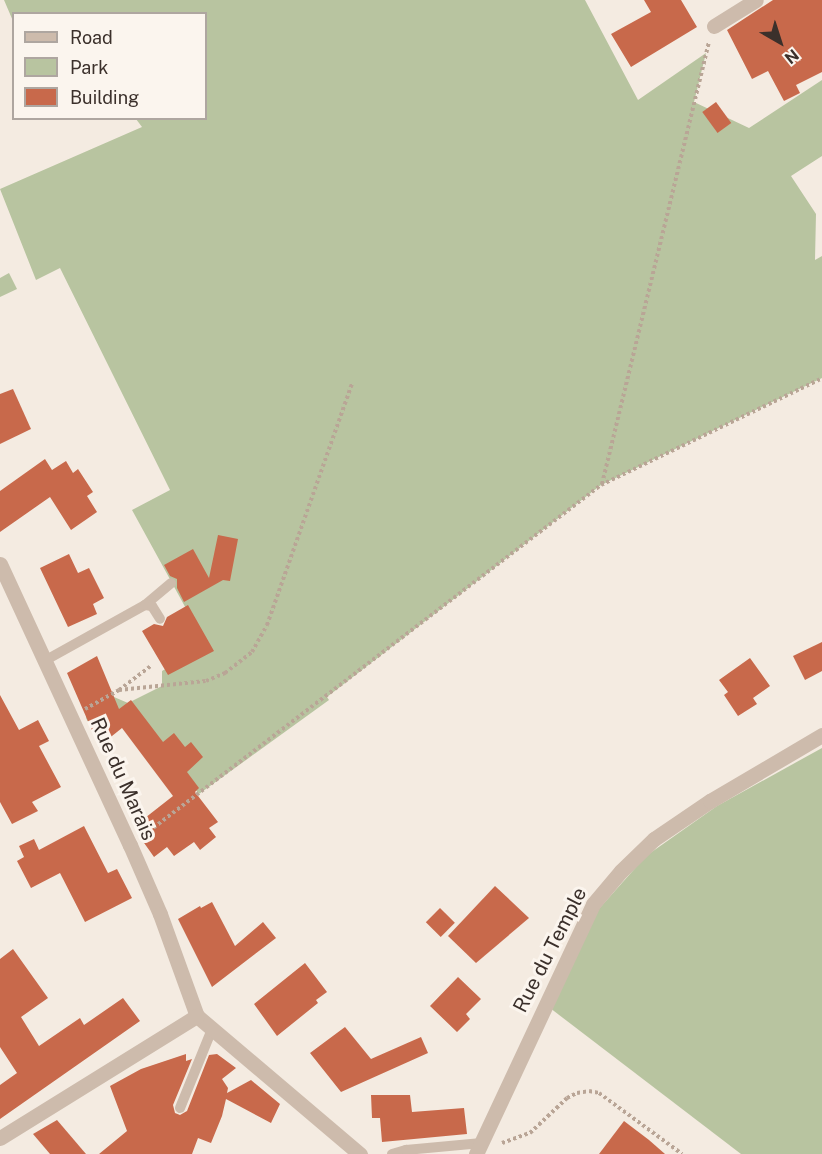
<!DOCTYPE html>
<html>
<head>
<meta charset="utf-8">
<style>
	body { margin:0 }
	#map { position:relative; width:822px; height:1154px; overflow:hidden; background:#f4ebe1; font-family:"Public Sans",sans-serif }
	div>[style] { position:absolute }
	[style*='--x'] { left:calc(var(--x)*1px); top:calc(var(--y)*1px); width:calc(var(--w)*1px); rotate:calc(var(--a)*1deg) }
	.green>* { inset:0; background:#b8c4a0 }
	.building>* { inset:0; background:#c8694b; transform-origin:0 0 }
	.path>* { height:4px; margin-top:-2px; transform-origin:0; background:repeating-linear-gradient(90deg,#b9a596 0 3px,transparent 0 6px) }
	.lane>* { height:10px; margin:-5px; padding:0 5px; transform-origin:5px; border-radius:5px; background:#cdbbac }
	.street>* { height:15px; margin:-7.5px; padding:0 7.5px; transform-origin:7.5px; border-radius:7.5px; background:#cdbbac }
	span { translate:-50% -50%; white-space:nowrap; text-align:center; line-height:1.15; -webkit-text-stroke:6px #fbf5ee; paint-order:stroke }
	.street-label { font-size:20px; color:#3b302b }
	.legend { position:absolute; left:12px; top:12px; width:195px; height:108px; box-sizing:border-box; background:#fbf5ee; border:2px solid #aea6a0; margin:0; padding:8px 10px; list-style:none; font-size:18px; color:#3b302b }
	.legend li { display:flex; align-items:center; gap:12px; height:30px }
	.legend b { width:30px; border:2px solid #aea6a0 }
	.north { position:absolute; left:750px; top:12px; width:60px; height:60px; -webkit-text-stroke:4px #fbf5ee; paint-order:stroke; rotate:141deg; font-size:16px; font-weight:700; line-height:24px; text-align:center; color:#3b302b }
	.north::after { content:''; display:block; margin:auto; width:21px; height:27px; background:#3b302b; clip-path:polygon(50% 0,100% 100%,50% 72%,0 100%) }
</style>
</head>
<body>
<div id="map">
	<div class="green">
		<div style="clip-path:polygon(4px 0,585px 0,638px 100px,706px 53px,694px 102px,749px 128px,822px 80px,822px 156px,791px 176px,816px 214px,815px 260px,822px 256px,822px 378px,601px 485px,327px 697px,329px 700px,199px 794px,128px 703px,92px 730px,86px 718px,87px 714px,114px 697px,128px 703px,162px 686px,162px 671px,206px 645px,132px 510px,170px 490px,60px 268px,36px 280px,0 189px,142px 127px,136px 119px,206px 118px,206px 14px,14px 14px,13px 21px)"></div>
		<div style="clip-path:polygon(9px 273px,17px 289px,0 297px,0 278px)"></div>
		<div style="clip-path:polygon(822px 748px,822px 1154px,741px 1154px,550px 1008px,597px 911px,646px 856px,717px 806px)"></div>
	</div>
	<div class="building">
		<div style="clip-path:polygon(644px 0,681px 0,697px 27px,631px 67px,611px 34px,651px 12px)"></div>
		<div style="clip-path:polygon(773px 0,822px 0,822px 72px,796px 85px,800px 93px,784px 101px,768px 71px,752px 79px,727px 30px)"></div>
		<div style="left:716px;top:102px;width:26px;height:17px;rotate:54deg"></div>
		<div style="clip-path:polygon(13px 389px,31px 429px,0 444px,0 394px)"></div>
		<div style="clip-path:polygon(45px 459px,52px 470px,66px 461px,73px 473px,78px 469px,93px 492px,87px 496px,97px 512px,71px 530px,50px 497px,0 532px,0 491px)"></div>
		<div style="clip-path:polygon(218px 535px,238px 539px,230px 581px,223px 580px,184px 602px,177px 588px,177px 579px,170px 576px,164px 565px,193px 549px,209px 578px)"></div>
		<div style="clip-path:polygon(69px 554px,78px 573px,89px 568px,104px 598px,93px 604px,97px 614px,68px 627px,40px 568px)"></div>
		<div style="clip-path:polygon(188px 605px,214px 651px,168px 675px,142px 631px,154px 624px,163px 626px,167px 617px)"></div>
		<div style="clip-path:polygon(822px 642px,822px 671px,805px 680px,793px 656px)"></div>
		<div style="clip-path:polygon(97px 656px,119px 709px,131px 700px,163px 742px,174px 733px,185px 747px,191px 742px,203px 757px,187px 772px,199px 788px,195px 792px,218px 822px,209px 828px,216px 837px,200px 850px,194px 842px,174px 856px,167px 847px,154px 857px,142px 840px,145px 837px,136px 825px,173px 796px,122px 728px,102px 744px,94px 735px,67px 673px)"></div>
		<div style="clip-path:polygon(750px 658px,770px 686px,753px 698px,757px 704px,738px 716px,724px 695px,728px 692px,719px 680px)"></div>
		<div style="clip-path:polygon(0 695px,19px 730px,38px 720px,49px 741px,39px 746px,61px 787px,32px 802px,38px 811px,12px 824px,0 802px)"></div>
		<div style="clip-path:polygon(84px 826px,108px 873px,117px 869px,132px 898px,85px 922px,60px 873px,31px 888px,17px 861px,24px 857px,19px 846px,34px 839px,39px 850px)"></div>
		<div style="clip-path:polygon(495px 886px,529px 918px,476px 963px,448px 936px)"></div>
		<div style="clip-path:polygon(212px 902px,235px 946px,263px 922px,276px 938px,212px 987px,178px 919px,200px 906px,201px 908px)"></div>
		<div style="left:440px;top:908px;width:21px;height:20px;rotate:45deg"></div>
		<div style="clip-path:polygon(13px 949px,48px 998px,21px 1017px,39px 1046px,80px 1018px,84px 1025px,123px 998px,140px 1021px,0 1119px,0 1085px,17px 1073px,0 1047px,0 959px)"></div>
		<div style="clip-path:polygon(305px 963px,327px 992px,316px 1000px,318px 1003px,277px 1036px,254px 1004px)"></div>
		<div style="clip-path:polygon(458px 977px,481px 999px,466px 1014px,470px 1019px,457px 1032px,430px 1006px)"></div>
		<div style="clip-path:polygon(345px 1027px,371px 1059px,421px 1037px,428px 1053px,341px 1092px,310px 1053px)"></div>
		<div style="clip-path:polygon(186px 1054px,186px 1061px,192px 1059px,173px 1105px,175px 1113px,180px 1115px,187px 1111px,209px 1055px,217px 1054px,236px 1068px,222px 1079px,228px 1088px,227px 1093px,251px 1080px,280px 1104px,271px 1123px,226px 1099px,222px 1116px,211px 1143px,198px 1138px,192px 1154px,99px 1154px,127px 1131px,110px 1086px,141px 1069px)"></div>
		<div style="clip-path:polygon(371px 1095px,410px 1095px,412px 1112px,464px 1108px,467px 1134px,382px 1142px,380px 1118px,372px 1118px)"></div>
		<div style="clip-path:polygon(57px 1120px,86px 1154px,50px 1154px,33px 1134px)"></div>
		<div style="clip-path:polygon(624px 1121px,649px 1140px,665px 1154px,599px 1154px)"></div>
	</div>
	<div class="path">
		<div style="--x:602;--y:484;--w:455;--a:-76.4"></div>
		<div style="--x:119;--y:690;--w:87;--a:-5.9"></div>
		<div style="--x:206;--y:681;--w:21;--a:-23"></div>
		<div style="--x:225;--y:673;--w:34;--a:-38"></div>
		<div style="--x:252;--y:652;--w:31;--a:-61"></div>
		<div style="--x:267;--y:625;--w:256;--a:-70.6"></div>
		<div style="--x:85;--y:709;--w:39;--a:-29"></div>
		<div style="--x:119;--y:690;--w:41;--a:-37.1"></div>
		<div style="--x:144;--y:835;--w:576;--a:-37.45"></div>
		<div style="--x:601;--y:485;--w:246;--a:-25.8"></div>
		<div style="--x:502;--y:1143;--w:30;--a:-20"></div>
		<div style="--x:530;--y:1133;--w:51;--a:-43.4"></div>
		<div style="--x:567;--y:1098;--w:11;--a:-27"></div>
		<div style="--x:577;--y:1093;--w:12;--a:-9"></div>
		<div style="--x:589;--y:1091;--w:10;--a:11"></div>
		<div style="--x:599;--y:1093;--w:103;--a:36.3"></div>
	</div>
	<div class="lane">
		<div style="--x:145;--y:605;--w:34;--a:-40"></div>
		<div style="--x:46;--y:660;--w:113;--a:-29.1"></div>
		<div style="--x:145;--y:605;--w:7;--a:8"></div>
		<div style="--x:152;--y:606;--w:15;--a:58"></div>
		<div style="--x:180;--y:1108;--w:85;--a:-67.9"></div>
		<div style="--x:392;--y:1154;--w:15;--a:-16"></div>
		<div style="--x:406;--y:1150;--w:76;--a:-5.3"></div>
	</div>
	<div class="street">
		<div style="--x:714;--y:26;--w:49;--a:-31.8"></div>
		<div style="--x:0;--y:564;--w:310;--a:65.2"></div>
		<div style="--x:130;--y:845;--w:75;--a:66.5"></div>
		<div style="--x:160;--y:914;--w:109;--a:70.1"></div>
		<div style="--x:197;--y:1016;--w:214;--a:40.3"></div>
		<div style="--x:0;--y:1138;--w:232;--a:-31.8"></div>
		<div style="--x:476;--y:1154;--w:276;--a:-64.9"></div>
		<div style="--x:593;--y:904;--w:43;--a:-49.7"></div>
		<div style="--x:621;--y:871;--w:46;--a:-44.1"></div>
		<div style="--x:654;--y:839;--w:68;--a:-34.2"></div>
		<div style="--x:710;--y:801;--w:130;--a:-30.5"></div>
	</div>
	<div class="street-label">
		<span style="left:123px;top:779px;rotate:66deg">Rue du Marais</span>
		<span style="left:550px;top:950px;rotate:-63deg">Rue du Temple</span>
	</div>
	<ul class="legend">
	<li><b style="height:8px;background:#cdbbac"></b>Road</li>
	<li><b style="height:16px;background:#b8c4a0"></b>Park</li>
	<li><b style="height:16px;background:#c8694b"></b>Building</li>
	</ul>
	<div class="north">N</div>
</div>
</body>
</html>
